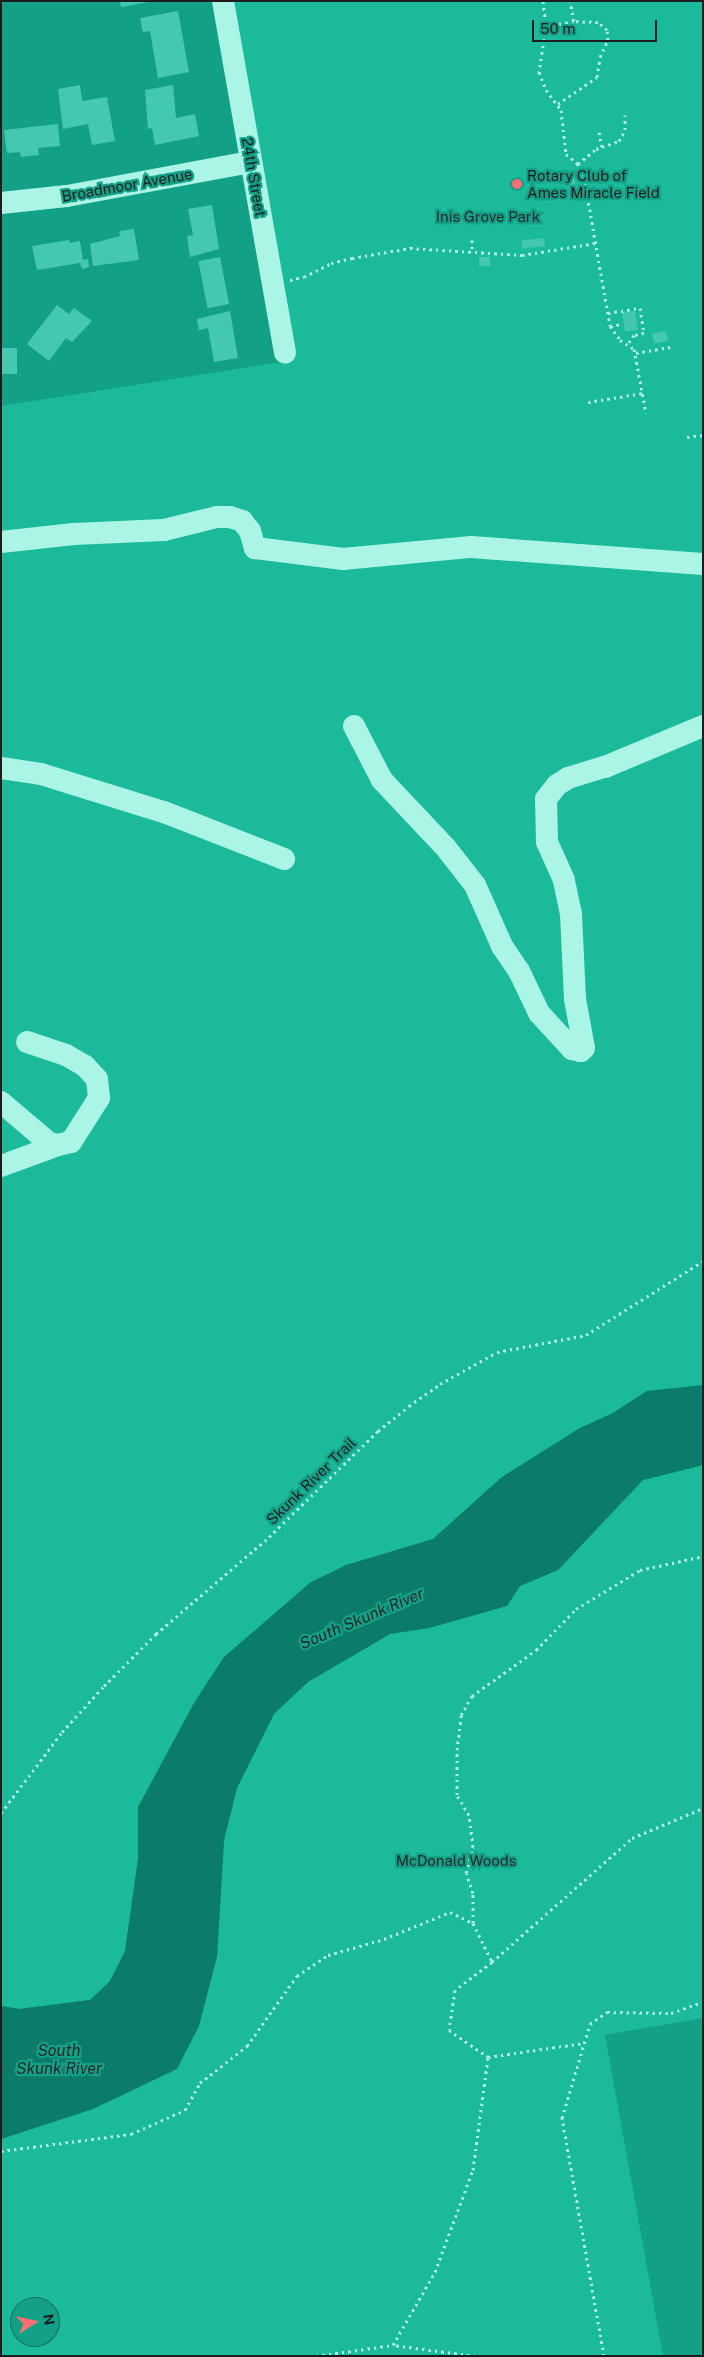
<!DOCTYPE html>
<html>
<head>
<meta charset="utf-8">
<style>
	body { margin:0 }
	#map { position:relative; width:704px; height:2357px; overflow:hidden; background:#12a087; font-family:"Public Sans",sans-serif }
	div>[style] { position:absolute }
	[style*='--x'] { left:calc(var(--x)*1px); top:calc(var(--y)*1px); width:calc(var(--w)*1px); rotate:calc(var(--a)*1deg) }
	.green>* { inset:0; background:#1aba9b }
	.water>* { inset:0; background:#0b7c69 }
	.building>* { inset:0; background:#44c9b0; transform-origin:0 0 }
	.path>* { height:3px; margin-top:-1.5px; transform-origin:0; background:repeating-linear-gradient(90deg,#aaf5e6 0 2.5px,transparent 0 6.5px) }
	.minor>* { height:22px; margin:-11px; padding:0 11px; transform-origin:11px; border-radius:11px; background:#aaf5e6 }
	.dots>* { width:14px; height:14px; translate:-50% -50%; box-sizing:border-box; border:2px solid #12a087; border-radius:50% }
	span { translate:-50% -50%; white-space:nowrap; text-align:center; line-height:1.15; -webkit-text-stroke:4.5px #12a087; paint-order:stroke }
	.poi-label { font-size:15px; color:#1d1d1d }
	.left { translate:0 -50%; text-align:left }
	.street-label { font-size:15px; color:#1d1d1d }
	.park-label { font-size:15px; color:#242928 }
	.water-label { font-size:16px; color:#222827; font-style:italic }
	.frame { position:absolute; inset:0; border:2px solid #1d1d1d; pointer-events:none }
	.north { position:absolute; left:10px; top:2297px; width:50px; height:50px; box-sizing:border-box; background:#12a087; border:1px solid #166c5d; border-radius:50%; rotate:80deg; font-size:14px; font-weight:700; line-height:20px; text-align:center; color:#1d1d1d }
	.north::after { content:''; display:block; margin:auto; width:18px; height:22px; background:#ff6e72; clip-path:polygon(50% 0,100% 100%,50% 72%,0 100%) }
	.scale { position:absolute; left:532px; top:20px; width:125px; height:22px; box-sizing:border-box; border:2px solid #1d1d1d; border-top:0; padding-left:6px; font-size:15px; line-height:18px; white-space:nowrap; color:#1d1d1d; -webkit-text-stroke:4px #12a087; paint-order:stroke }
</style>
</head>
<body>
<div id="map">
	<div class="green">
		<div style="clip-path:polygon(233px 1px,703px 1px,703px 1385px,611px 1414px,580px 1428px,502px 1477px,433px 1539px,311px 1582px,224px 1657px,194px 1703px,139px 1807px,138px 1859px,125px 1951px,110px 1981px,91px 2000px,19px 2009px,1px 2006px,1px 406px,294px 360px)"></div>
		<div style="clip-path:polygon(evenodd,703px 1465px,703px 2018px,605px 2035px,663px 2356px,1px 2356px,1px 2139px,93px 2109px,132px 2089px,217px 1957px,224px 1840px,237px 1788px,274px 1714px,308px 1682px,390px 1634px,429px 1628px,506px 1606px,520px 1586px,558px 1570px,643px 1480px,703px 1465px,20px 2307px,50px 2307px,50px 2337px,20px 2337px,20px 2307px)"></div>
	</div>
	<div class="water">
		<div style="clip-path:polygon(703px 1385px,703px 1465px,643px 1480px,558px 1570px,520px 1586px,507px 1606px,429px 1628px,390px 1634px,308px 1682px,274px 1714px,237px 1788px,224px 1840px,217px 1957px,199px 2026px,177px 2069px,93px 2109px,1px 2139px,1px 2006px,19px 2009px,90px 2000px,110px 1981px,125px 1951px,138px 1859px,138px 1807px,194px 1703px,224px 1657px,311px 1582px,346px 1565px,433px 1539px,502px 1477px,580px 1428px,611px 1414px,647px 1391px)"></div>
	</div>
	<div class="building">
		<div style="clip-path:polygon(120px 1px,149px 1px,149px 2px,121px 7px)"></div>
		<div style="clip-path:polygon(178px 11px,189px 72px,158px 78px,150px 31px,143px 32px,140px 18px)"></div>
		<div style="clip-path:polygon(80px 85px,82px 101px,107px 97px,115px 141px,92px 145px,88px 124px,63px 129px,58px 89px)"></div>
		<div style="clip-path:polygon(173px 85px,176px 118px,195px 114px,199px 136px,155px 145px,152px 128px,148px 129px,145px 90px)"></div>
		<div style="clip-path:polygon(58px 124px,60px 146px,38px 148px,39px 155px,21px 157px,20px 152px,7px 153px,4px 130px)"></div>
		<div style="left:573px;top:172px;width:25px;height:7px;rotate:79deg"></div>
		<div style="clip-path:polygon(212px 205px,219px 249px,190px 257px,187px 236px,193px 235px,188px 209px)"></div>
		<div style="clip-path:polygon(134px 229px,139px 260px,93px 266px,90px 244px,120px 236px,119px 231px)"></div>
		<div style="left:544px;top:238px;width:8px;height:23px;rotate:83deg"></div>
		<div style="clip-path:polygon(69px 240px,70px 243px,80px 241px,83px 260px,88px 259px,89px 267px,82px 269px,80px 263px,37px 270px,32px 246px)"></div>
		<div style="left:220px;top:257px;width:48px;height:22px;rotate:79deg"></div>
		<div style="left:479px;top:257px;width:11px;height:9px"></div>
		<div style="clip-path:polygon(57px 305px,69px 314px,74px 308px,92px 321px,72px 342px,66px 338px,49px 361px,27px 344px)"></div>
		<div style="clip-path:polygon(230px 311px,238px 358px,214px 362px,208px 328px,199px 330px,197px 319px)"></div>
		<div style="left:635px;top:311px;width:19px;height:13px;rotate:81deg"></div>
		<div style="left:666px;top:331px;width:10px;height:14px;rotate:79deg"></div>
		<div style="left:1px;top:348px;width:16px;height:26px"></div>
	</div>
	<div class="path">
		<div style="--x:543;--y:1;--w:25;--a:83"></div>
		<div style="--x:546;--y:26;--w:47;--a:98.7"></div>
		<div style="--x:539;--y:72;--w:19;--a:69"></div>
		<div style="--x:546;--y:90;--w:25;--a:53"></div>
		<div style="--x:561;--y:110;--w:44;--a:83.5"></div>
		<div style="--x:566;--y:154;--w:14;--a:39"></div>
		<div style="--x:577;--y:163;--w:16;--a:63"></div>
		<div style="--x:584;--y:177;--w:151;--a:80.1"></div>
		<div style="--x:610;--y:326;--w:17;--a:54"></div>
		<div style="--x:620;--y:340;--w:17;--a:33"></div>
		<div style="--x:634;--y:349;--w:65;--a:79.4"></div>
		<div style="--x:546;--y:26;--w:28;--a:-10"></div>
		<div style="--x:574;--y:21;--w:20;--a:-101"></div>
		<div style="--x:558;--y:104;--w:47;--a:-34.7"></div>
		<div style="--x:597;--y:77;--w:20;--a:-81"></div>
		<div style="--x:600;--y:57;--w:19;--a:-65"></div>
		<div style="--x:608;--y:40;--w:10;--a:-96"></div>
		<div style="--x:607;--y:30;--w:12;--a:-138"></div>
		<div style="--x:598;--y:22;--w:24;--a:-178"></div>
		<div style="--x:599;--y:132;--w:15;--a:79"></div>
		<div style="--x:578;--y:164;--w:23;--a:-40"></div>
		<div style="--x:596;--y:149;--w:24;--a:-19"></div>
		<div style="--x:619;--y:141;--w:13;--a:-61"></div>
		<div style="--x:625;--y:130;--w:15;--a:-90"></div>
		<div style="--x:472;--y:240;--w:12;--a:90"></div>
		<div style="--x:290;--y:280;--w:14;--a:-12"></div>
		<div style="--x:304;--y:277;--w:30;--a:-27"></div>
		<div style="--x:331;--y:263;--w:22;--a:-13"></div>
		<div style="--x:352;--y:258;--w:59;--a:-9.8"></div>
		<div style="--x:410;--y:248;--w:112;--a:3.6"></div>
		<div style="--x:522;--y:255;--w:75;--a:-9.2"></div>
		<div style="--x:608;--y:313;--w:32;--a:-9"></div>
		<div style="--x:640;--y:308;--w:25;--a:81"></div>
		<div style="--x:644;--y:333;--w:10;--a:169"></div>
		<div style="--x:634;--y:335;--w:11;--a:124"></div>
		<div style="--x:610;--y:326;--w:13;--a:-9"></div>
		<div style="--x:636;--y:353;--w:36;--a:-10"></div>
		<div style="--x:588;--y:402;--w:56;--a:-9.3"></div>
		<div style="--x:687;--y:437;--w:16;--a:-7"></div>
		<div style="--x:1;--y:1813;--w:101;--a:-53"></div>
		<div style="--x:62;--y:1732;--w:62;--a:-47.6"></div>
		<div style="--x:104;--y:1686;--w:74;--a:-45"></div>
		<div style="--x:156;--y:1634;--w:149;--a:-40.6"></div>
		<div style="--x:269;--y:1537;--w:152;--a:-44.2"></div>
		<div style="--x:378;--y:1431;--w:40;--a:-39"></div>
		<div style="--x:409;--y:1406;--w:38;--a:-35"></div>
		<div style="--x:440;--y:1384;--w:65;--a:-29.3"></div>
		<div style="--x:497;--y:1352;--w:91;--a:-10.8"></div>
		<div style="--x:586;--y:1335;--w:138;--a:-32.3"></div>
		<div style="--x:473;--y:1923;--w:43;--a:64"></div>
		<div style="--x:492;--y:1962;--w:46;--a:142.9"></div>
		<div style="--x:455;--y:1990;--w:40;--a:98.5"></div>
		<div style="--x:449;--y:2030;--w:47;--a:34.7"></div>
		<div style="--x:492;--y:1962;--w:187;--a:-41.5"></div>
		<div style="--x:632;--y:1838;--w:77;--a:-22.9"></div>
		<div style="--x:1;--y:2151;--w:131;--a:-7.5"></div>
		<div style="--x:131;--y:2134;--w:59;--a:-24"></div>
		<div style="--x:185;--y:2110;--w:31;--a:-61"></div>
		<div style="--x:200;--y:2083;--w:60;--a:-38.2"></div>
		<div style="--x:247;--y:2046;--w:86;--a:-54.5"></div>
		<div style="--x:297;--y:1976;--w:37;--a:-34"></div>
		<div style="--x:328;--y:1955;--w:58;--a:-15.9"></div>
		<div style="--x:384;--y:1939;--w:71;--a:-22.2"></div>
		<div style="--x:450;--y:1912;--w:25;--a:26"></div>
		<div style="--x:473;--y:1923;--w:30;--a:-90"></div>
		<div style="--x:473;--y:1893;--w:21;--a:-109"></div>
		<div style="--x:466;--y:1873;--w:27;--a:-75"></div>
		<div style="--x:473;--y:1847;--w:32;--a:-97"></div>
		<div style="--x:469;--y:1815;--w:23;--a:-121"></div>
		<div style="--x:457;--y:1795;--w:45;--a:-90"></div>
		<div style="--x:457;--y:1750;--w:35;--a:-83"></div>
		<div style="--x:461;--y:1715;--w:22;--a:-60"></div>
		<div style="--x:472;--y:1696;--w:79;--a:-35.7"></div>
		<div style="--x:536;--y:1650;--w:57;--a:-45.7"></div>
		<div style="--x:576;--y:1609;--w:75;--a:-31.4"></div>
		<div style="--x:640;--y:1570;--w:65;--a:-12.5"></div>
		<div style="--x:316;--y:2356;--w:78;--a:-8.1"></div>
		<div style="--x:476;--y:2356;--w:84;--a:-172.5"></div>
		<div style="--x:393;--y:2345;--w:84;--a:-60.1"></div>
		<div style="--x:435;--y:2272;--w:109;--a:-69.6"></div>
		<div style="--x:473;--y:2170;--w:114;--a:-82.4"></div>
		<div style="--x:488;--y:2057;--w:97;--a:-8.3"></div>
		<div style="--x:604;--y:2356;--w:242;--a:-100"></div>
		<div style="--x:562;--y:2118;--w:98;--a:-73.4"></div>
		<div style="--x:590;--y:2024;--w:21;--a:-35"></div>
		<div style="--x:607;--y:2012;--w:64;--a:0.9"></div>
		<div style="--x:671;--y:2013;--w:34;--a:-19"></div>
	</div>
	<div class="minor">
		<div style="--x:223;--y:1;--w:357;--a:80"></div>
		<div style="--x:1;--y:203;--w:66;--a:-6.1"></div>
		<div style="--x:67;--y:196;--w:187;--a:-10.5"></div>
		<div style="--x:1;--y:542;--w:73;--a:-6.3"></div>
		<div style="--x:74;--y:534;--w:90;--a:-2.5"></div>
		<div style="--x:164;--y:530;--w:55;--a:-13.8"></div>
		<div style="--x:217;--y:517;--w:13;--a:0"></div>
		<div style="--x:230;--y:517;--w:13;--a:18"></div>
		<div style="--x:242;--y:521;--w:13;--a:51"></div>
		<div style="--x:250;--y:531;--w:18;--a:74"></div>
		<div style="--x:255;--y:548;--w:89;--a:7.1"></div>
		<div style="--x:343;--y:559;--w:129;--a:-5.4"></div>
		<div style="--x:471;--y:547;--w:233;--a:4.2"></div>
		<div style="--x:354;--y:726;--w:61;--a:62.6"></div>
		<div style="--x:382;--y:780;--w:93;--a:46.7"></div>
		<div style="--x:446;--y:848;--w:47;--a:51.9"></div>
		<div style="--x:475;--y:885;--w:67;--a:66.1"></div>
		<div style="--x:502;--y:946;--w:30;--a:56"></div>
		<div style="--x:519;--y:971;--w:47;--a:64.5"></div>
		<div style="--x:539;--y:1013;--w:49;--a:47.5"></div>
		<div style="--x:572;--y:1049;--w:9;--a:13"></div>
		<div style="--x:581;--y:1051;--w:4;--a:-45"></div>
		<div style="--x:584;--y:1048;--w:50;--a:-100.4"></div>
		<div style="--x:575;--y:999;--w:85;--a:-92.7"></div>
		<div style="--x:571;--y:914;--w:35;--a:-102"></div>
		<div style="--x:564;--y:880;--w:42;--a:-114.1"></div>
		<div style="--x:547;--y:842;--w:43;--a:-91.3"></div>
		<div style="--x:546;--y:799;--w:18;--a:-52"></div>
		<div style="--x:557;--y:785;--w:13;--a:-32"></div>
		<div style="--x:568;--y:778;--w:39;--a:-17"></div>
		<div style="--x:605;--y:767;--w:106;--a:-22.7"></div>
		<div style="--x:1;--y:768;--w:40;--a:8.5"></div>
		<div style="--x:41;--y:774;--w:129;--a:17.2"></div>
		<div style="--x:164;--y:812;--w:129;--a:21.4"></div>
		<div style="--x:1;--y:1102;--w:63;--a:40.5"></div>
		<div style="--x:49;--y:1143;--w:9;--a:13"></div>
		<div style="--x:58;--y:1145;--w:13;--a:-13"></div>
		<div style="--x:71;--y:1142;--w:52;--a:-57.5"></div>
		<div style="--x:99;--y:1098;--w:19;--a:-96"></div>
		<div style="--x:97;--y:1079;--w:18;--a:-133"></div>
		<div style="--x:85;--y:1066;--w:22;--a:-150"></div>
		<div style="--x:66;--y:1055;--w:41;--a:-161.6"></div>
		<div style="--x:1;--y:1166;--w:61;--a:-20.2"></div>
	</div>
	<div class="dots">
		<div style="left:517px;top:184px;background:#ff6e72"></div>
	</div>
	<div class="poi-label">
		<span class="left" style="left:527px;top:184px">Rotary Club of<br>Ames Miracle Field</span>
	</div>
	<div class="street-label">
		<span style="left:254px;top:177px;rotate:80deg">24th Street</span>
		<span style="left:127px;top:185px;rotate:-10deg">Broadmoor Avenue</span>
		<span style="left:311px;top:1481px;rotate:-44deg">Skunk River Trail</span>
	</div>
	<div class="park-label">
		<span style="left:488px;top:217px">Inis Grove Park</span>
		<span style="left:456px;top:1861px">McDonald Woods</span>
	</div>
	<div class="water-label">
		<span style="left:362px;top:1619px;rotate:-23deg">South Skunk River</span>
		<span style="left:59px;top:2060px">South<br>Skunk River</span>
	</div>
	<div class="frame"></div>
	<div class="north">N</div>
	<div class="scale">50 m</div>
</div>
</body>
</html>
